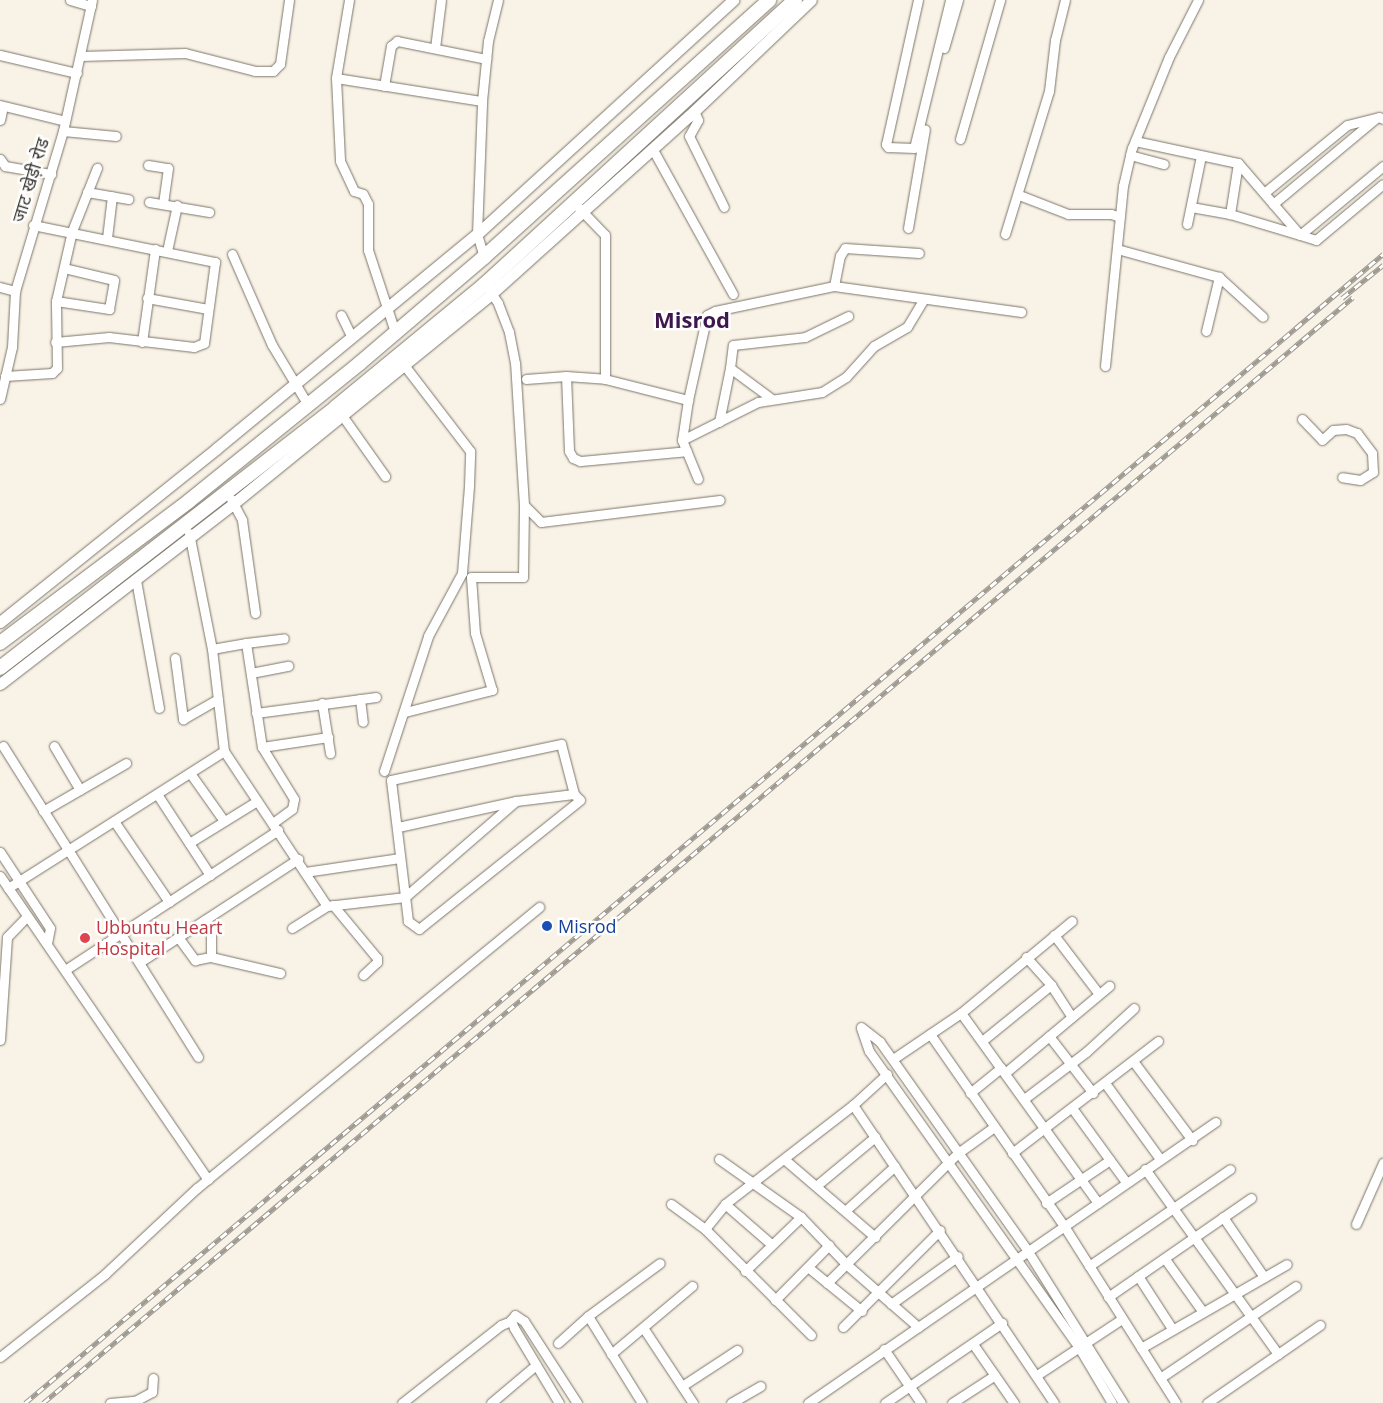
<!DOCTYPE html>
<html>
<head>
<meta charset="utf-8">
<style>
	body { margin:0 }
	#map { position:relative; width:1383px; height:1403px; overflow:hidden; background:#f9f2e6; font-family:"Open Sans","Noto Sans Devanagari",sans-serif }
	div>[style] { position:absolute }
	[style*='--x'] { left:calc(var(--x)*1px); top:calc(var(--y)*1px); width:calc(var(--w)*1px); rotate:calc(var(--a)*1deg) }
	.roads { filter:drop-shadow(0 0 1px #7b756a) drop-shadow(0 0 1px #7b756a) }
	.minor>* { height:9px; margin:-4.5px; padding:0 4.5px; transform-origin:4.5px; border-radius:4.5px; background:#fff }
	.tertiary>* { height:11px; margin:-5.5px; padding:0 5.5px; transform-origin:5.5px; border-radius:5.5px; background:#fff }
	.primary>* { height:14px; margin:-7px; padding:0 7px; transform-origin:7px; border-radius:7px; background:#fff }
	.rail>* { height:4.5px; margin-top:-2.25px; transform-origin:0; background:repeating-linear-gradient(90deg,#fff 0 8px,#9e9a91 0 16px); box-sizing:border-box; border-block:1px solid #9e9a91 }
	.dots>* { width:14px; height:14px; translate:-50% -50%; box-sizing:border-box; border:2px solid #fff; border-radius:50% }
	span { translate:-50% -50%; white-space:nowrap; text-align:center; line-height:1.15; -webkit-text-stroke:5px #fff; paint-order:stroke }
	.street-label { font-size:18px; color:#373530 }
	.transit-label { font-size:18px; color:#164399 }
	.left { translate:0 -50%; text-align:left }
	.health-label { font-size:18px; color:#be3a42 }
	.district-label { font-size:22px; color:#3e184d; font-weight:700 }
</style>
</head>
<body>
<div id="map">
	<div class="roads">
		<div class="minor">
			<div style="--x:70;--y:0;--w:22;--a:16"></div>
			<div style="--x:349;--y:0;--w:79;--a:99.5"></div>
			<div style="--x:336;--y:78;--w:148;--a:9"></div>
			<div style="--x:918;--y:0;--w:148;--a:102.5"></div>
			<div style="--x:886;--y:144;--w:4;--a:56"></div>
			<div style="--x:888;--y:147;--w:26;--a:2"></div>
			<div style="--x:914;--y:148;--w:152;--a:-76.3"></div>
			<div style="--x:435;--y:48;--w:48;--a:-82.9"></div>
			<div style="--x:944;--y:48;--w:50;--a:-73.7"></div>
			<div style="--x:0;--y:55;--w:79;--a:13.2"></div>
			<div style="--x:81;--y:56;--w:104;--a:-1.7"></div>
			<div style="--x:185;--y:53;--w:72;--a:14.4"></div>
			<div style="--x:255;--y:71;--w:18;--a:0"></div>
			<div style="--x:273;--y:71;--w:10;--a:-45"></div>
			<div style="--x:280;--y:64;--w:65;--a:-82"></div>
			<div style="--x:336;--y:78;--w:83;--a:87.2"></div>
			<div style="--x:340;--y:161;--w:33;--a:65"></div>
			<div style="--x:354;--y:191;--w:9;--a:18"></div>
			<div style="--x:363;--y:194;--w:11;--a:63"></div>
			<div style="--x:368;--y:204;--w:46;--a:90"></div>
			<div style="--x:368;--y:250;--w:86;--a:71.8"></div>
			<div style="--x:384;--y:86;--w:41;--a:-80.1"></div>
			<div style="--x:391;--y:46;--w:8;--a:-40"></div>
			<div style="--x:397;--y:41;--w:91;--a:11.4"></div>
			<div style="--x:0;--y:105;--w:67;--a:13.8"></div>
			<div style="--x:694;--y:111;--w:10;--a:66"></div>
			<div style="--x:698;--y:120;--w:18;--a:119"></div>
			<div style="--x:689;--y:136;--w:79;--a:63.8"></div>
			<div style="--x:0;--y:120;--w:14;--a:-78"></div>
			<div style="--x:63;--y:131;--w:53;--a:5.4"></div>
			<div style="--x:960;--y:139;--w:145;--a:-73.9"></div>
			<div style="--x:1135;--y:141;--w:105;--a:12.1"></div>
			<div style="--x:1238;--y:163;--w:95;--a:49.3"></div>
			<div style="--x:1300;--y:235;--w:17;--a:17"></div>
			<div style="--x:1316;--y:240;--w:87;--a:-39.9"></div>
			<div style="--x:652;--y:148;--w:167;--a:61"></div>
			<div style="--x:1130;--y:155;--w:35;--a:15"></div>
			<div style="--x:0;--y:159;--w:9;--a:54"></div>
			<div style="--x:5;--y:166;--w:47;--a:9.9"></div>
			<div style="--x:1238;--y:163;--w:52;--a:98.9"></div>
			<div style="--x:1230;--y:214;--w:73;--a:16.7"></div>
			<div style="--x:1300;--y:235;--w:108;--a:-39.7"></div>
			<div style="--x:148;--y:165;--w:20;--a:9"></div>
			<div style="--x:168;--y:168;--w:36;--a:98"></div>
			<div style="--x:87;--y:192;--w:42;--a:9.7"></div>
			<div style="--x:1264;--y:193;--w:107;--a:-39.3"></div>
			<div style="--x:1347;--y:125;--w:33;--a:-14"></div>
			<div style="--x:1379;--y:117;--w:4;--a:27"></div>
			<div style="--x:1019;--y:195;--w:53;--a:21.2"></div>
			<div style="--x:1068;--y:214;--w:43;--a:0"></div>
			<div style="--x:1111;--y:214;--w:9;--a:18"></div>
			<div style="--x:149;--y:202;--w:61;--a:9.5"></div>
			<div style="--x:1273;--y:204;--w:133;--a:-39.8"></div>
			<div style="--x:1191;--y:207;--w:40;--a:10"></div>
			<div style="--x:579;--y:208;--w:37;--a:46"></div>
			<div style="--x:605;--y:235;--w:144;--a:90"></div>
			<div style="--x:1187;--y:224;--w:69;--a:-78.4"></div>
			<div style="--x:33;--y:225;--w:186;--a:11.5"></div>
			<div style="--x:215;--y:262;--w:82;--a:97.7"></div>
			<div style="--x:204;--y:343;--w:11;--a:158"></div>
			<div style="--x:194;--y:347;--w:86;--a:-173.3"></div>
			<div style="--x:109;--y:337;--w:54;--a:174.7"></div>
			<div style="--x:908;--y:228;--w:100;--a:-80.3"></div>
			<div style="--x:1005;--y:234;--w:150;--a:-72.9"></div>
			<div style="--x:1049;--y:91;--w:51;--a:-83.3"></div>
			<div style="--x:1055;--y:40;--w:41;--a:-76"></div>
			<div style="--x:107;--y:238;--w:42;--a:-83.2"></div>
			<div style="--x:1117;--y:249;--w:106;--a:15.4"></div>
			<div style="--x:1219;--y:277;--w:59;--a:42.3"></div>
			<div style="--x:167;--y:251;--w:47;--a:-77.7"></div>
			<div style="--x:232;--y:254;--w:99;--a:66.3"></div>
			<div style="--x:272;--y:345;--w:70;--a:59"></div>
			<div style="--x:484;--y:257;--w:24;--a:-107"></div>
			<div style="--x:477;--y:234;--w:133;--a:-87.8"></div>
			<div style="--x:482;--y:101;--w:60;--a:-84.3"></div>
			<div style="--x:488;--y:41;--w:42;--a:-76.3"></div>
			<div style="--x:834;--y:286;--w:31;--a:-79"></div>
			<div style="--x:840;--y:256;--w:9;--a:-58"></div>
			<div style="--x:845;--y:248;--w:74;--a:3.9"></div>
			<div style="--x:0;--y:287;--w:16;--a:15"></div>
			<div style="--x:147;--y:298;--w:62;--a:10.2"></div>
			<div style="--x:56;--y:301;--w:54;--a:8.6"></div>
			<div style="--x:109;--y:309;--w:29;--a:-80"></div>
			<div style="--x:114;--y:280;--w:51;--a:-166.5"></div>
			<div style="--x:341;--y:315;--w:25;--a:64"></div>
			<div style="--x:1206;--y:331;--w:56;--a:-76.5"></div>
			<div style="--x:142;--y:342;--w:94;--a:-82"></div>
			<div style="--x:1105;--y:366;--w:181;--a:-84.3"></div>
			<div style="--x:1123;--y:186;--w:39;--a:-77"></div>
			<div style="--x:1132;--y:148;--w:98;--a:-67.9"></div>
			<div style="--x:1169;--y:57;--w:64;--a:-63"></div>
			<div style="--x:5;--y:376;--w:47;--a:-3.7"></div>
			<div style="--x:52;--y:373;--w:7;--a:-45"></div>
			<div style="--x:57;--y:368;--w:67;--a:-90.9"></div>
			<div style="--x:56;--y:301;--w:72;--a:-77.1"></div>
			<div style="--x:72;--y:231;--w:68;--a:-68.4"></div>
			<div style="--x:566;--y:376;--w:75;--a:87.7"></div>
			<div style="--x:569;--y:451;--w:8;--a:60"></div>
			<div style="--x:573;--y:458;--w:8;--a:23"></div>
			<div style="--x:580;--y:461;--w:107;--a:-5.3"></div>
			<div style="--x:526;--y:379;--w:40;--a:-4.3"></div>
			<div style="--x:566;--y:376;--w:39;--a:4"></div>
			<div style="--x:605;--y:379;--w:86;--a:14.2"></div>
			<div style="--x:688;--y:400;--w:87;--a:-77.4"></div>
			<div style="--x:707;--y:315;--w:9;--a:-27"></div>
			<div style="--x:715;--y:311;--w:122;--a:-11.9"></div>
			<div style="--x:834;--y:286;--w:189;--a:7.9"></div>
			<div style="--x:0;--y:399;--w:53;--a:-77"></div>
			<div style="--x:12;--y:347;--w:56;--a:-86.9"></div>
			<div style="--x:15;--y:291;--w:167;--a:-73.3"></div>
			<div style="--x:63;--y:131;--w:134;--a:-77.5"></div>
			<div style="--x:772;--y:399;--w:52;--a:-143.6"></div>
			<div style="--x:730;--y:368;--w:23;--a:-83"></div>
			<div style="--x:733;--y:345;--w:72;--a:-6.3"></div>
			<div style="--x:805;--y:337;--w:48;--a:-26"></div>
			<div style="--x:688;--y:400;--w:40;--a:98.5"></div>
			<div style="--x:682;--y:440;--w:42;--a:67.7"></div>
			<div style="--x:339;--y:411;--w:80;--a:54.7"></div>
			<div style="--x:1302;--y:419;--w:29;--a:46"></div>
			<div style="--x:1322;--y:440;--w:15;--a:-42"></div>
			<div style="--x:1333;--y:430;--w:13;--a:-4"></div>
			<div style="--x:1346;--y:429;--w:12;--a:20"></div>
			<div style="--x:1357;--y:433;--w:25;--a:53"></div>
			<div style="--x:1372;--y:453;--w:19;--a:87"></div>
			<div style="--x:1373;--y:472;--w:15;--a:148"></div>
			<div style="--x:1360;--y:480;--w:18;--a:-171"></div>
			<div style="--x:719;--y:422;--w:55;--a:-78.5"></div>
			<div style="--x:682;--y:440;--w:85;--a:-26.6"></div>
			<div style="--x:758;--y:402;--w:65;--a:-8.9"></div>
			<div style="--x:822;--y:392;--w:28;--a:-32"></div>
			<div style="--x:846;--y:377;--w:42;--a:-47.9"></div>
			<div style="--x:874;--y:346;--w:38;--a:-30"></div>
			<div style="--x:907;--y:327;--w:31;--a:-59"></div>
			<div style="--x:231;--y:499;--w:24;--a:62"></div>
			<div style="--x:242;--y:520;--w:94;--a:82"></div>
			<div style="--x:524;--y:505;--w:24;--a:45"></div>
			<div style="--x:541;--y:522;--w:180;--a:-7"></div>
			<div style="--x:189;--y:533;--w:118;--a:78.8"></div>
			<div style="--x:212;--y:649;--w:103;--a:83.3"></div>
			<div style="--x:224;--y:751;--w:186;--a:56.4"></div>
			<div style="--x:327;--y:906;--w:79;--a:-6.6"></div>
			<div style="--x:405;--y:897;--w:147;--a:-40.9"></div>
			<div style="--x:136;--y:580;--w:130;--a:79.8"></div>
			<div style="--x:246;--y:643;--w:38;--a:-7"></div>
			<div style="--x:212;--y:649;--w:35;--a:-10"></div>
			<div style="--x:246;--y:643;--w:105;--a:81.3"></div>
			<div style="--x:262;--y:747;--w:61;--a:58.4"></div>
			<div style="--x:294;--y:799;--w:10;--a:101"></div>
			<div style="--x:292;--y:809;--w:24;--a:144"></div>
			<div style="--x:175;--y:658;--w:62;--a:82.5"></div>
			<div style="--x:183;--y:719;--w:40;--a:-29.7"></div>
			<div style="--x:251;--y:673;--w:38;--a:-11"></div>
			<div style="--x:360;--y:699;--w:23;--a:83"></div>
			<div style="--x:322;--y:703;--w:51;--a:80.9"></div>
			<div style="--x:405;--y:712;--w:90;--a:-14.2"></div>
			<div style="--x:492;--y:690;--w:59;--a:-106.6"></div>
			<div style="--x:475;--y:633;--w:56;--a:-94.1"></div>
			<div style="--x:471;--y:577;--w:52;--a:0"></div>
			<div style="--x:523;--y:577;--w:72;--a:-89.2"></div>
			<div style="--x:524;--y:505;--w:142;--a:-93.6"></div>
			<div style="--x:515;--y:363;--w:32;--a:-101"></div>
			<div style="--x:509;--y:332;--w:31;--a:-111"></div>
			<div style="--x:498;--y:303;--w:16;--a:-125"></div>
			<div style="--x:256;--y:713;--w:121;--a:-7.6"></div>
			<div style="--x:561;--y:744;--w:52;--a:75.4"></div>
			<div style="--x:574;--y:794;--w:8;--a:45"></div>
			<div style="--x:580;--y:800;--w:206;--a:141.3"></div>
			<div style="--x:419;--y:929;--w:14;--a:-144"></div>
			<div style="--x:408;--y:921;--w:142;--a:-96.9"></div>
			<div style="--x:391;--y:780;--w:174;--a:-12"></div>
			<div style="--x:3;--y:746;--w:367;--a:57.9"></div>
			<div style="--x:54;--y:746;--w:51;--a:59.4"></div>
			<div style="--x:262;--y:747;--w:67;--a:-8.6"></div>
			<div style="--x:384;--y:771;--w:142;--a:-71.9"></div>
			<div style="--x:428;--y:636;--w:72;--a:-61.6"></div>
			<div style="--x:462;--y:573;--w:87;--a:-85.4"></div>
			<div style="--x:469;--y:486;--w:35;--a:-88"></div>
			<div style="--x:470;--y:451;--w:113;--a:-127.5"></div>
			<div style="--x:190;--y:773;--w:59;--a:54.7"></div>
			<div style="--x:157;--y:794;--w:97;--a:56.8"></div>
			<div style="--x:43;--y:811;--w:96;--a:-30"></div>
			<div style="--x:114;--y:821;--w:98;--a:55.8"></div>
			<div style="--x:398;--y:827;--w:121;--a:-12.4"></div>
			<div style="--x:516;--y:801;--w:58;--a:-6.9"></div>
			<div style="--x:189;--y:843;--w:80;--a:-31.7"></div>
			<div style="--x:0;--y:852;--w:91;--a:56.7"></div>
			<div style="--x:50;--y:928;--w:16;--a:101"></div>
			<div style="--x:305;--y:872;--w:96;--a:-8.4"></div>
			<div style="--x:0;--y:876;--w:368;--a:55.6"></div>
			<div style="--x:8;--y:888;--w:256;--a:-32.4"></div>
			<div style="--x:333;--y:905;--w:69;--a:50.3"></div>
			<div style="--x:377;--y:958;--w:4;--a:90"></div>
			<div style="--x:377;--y:962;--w:19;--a:137"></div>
			<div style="--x:292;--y:928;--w:41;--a:-32.2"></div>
			<div style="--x:1054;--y:935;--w:74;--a:52.7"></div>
			<div style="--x:178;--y:937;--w:29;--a:54"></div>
			<div style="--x:195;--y:960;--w:16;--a:-11"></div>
			<div style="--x:211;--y:957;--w:26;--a:-90"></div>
			<div style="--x:211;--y:931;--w:13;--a:-117"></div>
			<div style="--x:211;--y:957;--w:71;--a:13.1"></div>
			<div style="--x:1026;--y:957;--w:38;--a:48"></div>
			<div style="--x:1051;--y:985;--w:38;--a:57"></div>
			<div style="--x:140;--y:962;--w:189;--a:-33.1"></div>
			<div style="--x:65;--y:970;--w:255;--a:-33.3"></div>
			<div style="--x:961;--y:1013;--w:234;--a:54.2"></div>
			<div style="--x:861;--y:1027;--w:24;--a:38"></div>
			<div style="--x:880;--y:1042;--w:255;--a:54.7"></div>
			<div style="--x:1027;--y:1250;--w:181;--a:57.9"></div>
			<div style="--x:861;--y:1028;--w:24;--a:71"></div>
			<div style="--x:869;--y:1051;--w:362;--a:54.7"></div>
			<div style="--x:1078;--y:1346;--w:66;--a:59.2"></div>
			<div style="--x:930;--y:1034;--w:234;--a:55.1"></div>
			<div style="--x:1064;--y:1226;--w:209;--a:57.7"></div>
			<div style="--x:1049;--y:1036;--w:72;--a:52.3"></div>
			<div style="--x:0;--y:1040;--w:103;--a:-86.1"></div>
			<div style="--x:7;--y:937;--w:29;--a:-46"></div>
			<div style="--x:982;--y:1041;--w:89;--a:-39.1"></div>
			<div style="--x:893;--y:1059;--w:82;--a:-34.1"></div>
			<div style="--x:961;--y:1013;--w:144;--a:-39.7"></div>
			<div style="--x:1133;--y:1061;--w:99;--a:53.2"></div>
			<div style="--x:1005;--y:1073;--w:136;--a:-39.9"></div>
			<div style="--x:1105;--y:1083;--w:94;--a:54.1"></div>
			<div style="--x:970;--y:1093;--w:40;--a:-39"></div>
			<div style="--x:1024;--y:1099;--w:78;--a:-37.2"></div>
			<div style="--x:1086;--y:1052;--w:65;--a:-42.5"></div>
			<div style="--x:853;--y:1105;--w:359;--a:56"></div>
			<div style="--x:1072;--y:1108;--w:92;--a:53.9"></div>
			<div style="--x:1012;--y:1153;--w:184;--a:-37.5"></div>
			<div style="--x:719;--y:1159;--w:100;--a:35.3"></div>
			<div style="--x:801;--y:1217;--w:65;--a:46.2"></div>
			<div style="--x:846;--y:1264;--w:96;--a:41.2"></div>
			<div style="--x:784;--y:1159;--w:120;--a:40.6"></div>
			<div style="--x:1145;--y:1169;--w:228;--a:54.3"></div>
			<div style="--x:1278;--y:1354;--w:86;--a:145.4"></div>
			<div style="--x:816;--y:1186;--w:77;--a:-39.7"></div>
			<div style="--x:1046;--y:1203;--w:77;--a:-33.9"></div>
			<div style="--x:671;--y:1204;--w:42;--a:36.3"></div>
			<div style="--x:705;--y:1229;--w:150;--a:45"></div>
			<div style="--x:725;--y:1204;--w:61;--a:41"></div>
			<div style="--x:845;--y:1211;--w:67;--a:-42"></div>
			<div style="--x:1223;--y:1217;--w:73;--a:55.7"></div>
			<div style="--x:1356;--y:1224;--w:67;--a:-66.1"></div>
			<div style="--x:705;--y:1229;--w:32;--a:-51"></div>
			<div style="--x:725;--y:1204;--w:162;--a:-37.7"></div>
			<div style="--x:853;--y:1105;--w:46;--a:-42.4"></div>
			<div style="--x:1165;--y:1259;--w:65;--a:54.4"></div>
			<div style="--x:1089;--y:1266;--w:171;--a:-34.5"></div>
			<div style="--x:809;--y:1268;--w:68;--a:39.1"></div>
			<div style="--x:745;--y:1271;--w:78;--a:-44"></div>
			<div style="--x:1138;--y:1276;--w:64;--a:57.1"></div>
			<div style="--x:827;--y:1283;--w:185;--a:-44.8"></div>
			<div style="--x:958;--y:1153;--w:44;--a:-35.8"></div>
			<div style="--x:1108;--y:1297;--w:174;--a:-34.7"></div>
			<div style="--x:775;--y:1300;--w:77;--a:-45.5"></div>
			<div style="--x:891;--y:1304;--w:82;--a:-35.6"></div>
			<div style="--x:588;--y:1316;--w:102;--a:58.2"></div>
			<div style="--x:843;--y:1327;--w:137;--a:-45"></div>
			<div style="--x:644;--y:1329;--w:89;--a:56.5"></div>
			<div style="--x:558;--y:1343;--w:40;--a:-42"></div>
			<div style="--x:588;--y:1316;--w:89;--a:-36.4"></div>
			<div style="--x:973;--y:1344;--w:72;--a:55.2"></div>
			<div style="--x:1141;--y:1348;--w:168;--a:-29.9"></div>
			<div style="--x:884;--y:1349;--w:65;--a:55.6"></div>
			<div style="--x:611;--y:1354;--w:106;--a:-40"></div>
			<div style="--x:1278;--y:1354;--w:51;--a:-34.6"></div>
			<div style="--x:0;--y:1357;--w:134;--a:-38.3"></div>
			<div style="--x:105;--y:1274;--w:126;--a:-43.1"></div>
			<div style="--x:197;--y:1188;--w:443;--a:-39.4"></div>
			<div style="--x:1037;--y:1375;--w:102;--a:-33.4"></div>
			<div style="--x:1160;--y:1378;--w:164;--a:-34.1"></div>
			<div style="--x:682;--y:1386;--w:66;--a:-33.2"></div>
			<div style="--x:110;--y:1403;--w:25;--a:-5"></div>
			<div style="--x:135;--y:1401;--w:19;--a:-28"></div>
			<div style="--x:152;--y:1392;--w:14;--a:-86"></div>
			<div style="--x:402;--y:1403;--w:126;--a:-38.2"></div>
			<div style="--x:501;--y:1325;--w:11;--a:-22"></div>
			<div style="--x:491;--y:1403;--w:59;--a:-40.2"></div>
			<div style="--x:559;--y:1403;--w:87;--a:-121"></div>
			<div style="--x:514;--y:1328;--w:9;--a:-111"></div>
			<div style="--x:511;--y:1320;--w:6;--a:-51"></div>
			<div style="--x:515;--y:1315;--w:11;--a:34"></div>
			<div style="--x:524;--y:1321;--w:98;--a:57.1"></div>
			<div style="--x:731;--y:1403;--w:34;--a:-30"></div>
			<div style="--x:808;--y:1403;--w:495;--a:-34.6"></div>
			<div style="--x:885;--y:1403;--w:142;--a:-34.4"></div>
			<div style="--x:952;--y:1403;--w:51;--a:-33.1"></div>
		</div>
		<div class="tertiary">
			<div style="--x:0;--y:622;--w:278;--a:-38.7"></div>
			<div style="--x:217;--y:448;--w:337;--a:-39.5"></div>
			<div style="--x:477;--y:234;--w:347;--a:-42.4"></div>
			<div style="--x:0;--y:684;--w:296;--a:-37.7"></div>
			<div style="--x:234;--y:503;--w:331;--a:-39.1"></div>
			<div style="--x:491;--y:294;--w:266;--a:-42"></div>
			<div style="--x:689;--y:116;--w:168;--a:-43.6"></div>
		</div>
		<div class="primary">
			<div style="--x:0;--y:643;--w:236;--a:-36.9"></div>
			<div style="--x:189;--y:501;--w:220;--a:-38.9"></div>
			<div style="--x:360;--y:363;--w:163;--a:-40.5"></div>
			<div style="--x:484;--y:257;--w:384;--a:-42"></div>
			<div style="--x:0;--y:668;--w:425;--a:-37.8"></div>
			<div style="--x:336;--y:407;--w:192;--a:-39.5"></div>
			<div style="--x:484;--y:285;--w:422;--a:-42.5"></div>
		</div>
	</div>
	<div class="rail">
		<div style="--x:1342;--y:298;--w:53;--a:-38.8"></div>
		<div style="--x:25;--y:1403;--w:1779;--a:-40.23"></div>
		<div style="--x:43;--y:1403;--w:1714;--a:-40.17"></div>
	</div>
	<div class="dots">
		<div style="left:547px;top:926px;background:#1a4fb4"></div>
		<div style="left:85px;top:938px;background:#e0444e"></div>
	</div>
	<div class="street-label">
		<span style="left:30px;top:180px;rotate:-73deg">जाट खेड़ी रोड</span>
	</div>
	<div class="transit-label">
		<span class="left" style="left:558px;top:926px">Misrod</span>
	</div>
	<div class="health-label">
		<span class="left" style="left:96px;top:938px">Ubbuntu Heart<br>Hospital</span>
	</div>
	<div class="district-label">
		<span style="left:692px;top:320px">Misrod</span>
	</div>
</div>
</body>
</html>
